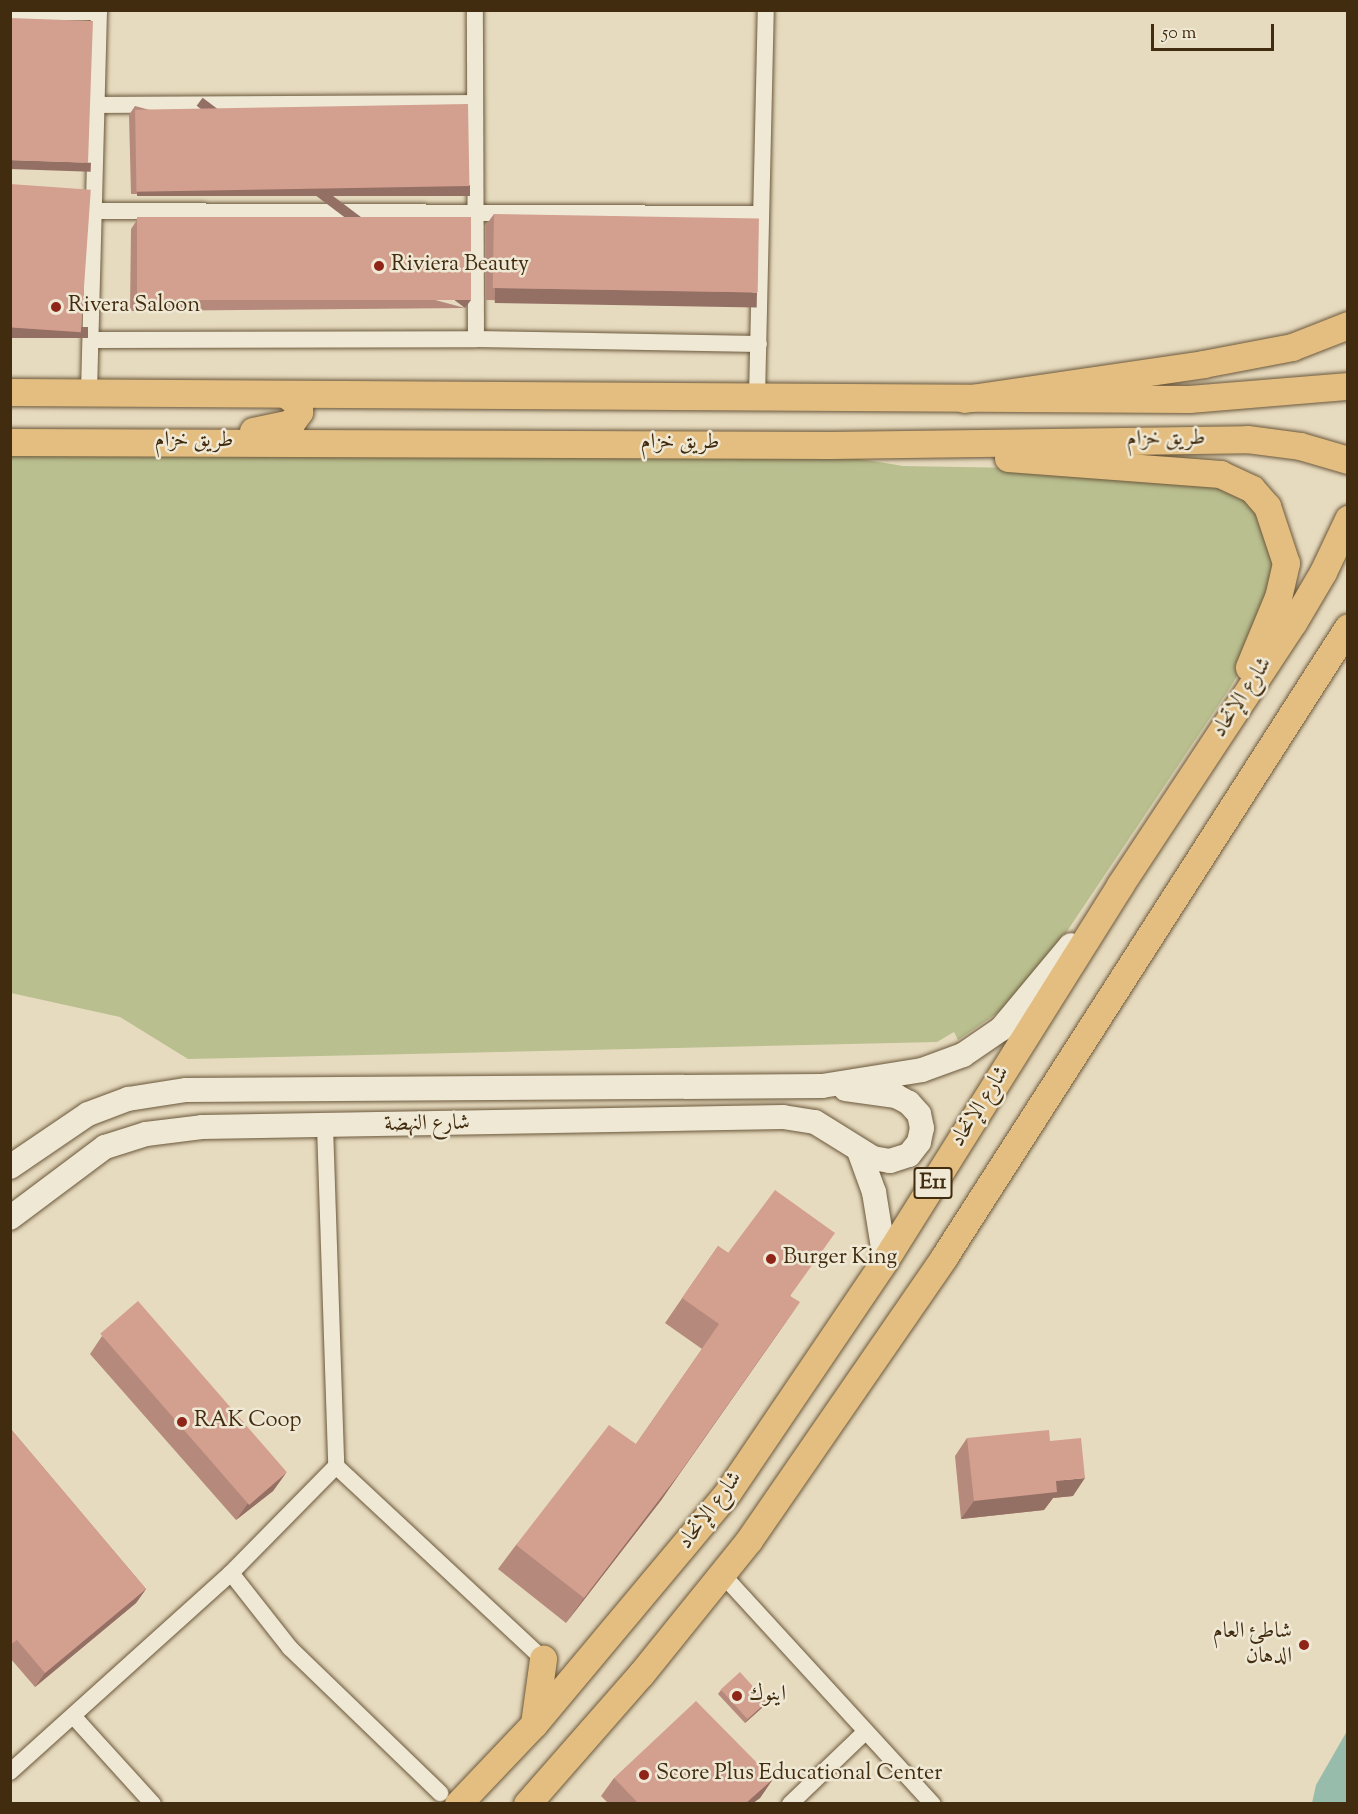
<!DOCTYPE html>
<html>
<head>
<meta charset="utf-8">
<style>
	body { margin:0 }
	#map { position:relative; width:1358px; height:1814px; overflow:hidden; background:#e7dbbf; font-family:"Sorts Mill Goudy",Amiri,serif }
	div>[style] { position:absolute }
	[style*='--x'] { left:calc(var(--x)*1px); top:calc(var(--y)*1px); width:calc(var(--w)*1px); rotate:calc(var(--a)*1deg) }
	.green>* { inset:0; background:#b9bf8f }
	.water>* { inset:0; background:#98bcab }
	.roads { filter:drop-shadow(0 0 2px #6b583b) drop-shadow(0 0 2px #6b583b) }
	.minor>* { height:16px; margin:-8px; padding:0 8px; transform-origin:8px; border-radius:8px; background:#efe8d5 }
	.secondary>* { height:24px; margin:-12px; padding:0 12px; transform-origin:12px; border-radius:12px; background:#efe8d5 }
	.primary>* { height:27px; margin:-13.5px; padding:0 13.5px; transform-origin:13.5px; border-radius:13.5px; background:#e4be80 }
	.trunk>* { height:27px; margin:-13.5px; padding:0 13.5px; transform-origin:13.5px; border-radius:13.5px; background:#e4be80 }
	.wall>* { inset:0; background:#b5897b }
	.shaded-wall>* { inset:0; background:#946f64; transform-origin:0 0 }
	.building>* { inset:0; background:#d39f8f; transform-origin:0 0 }
	.dots>* { width:16px; height:16px; translate:-50% -50%; box-sizing:border-box; border:3px solid #efe8d5; border-radius:50% }
	span { translate:-50% -50%; white-space:nowrap; text-align:center; line-height:1.15; -webkit-text-stroke:5px #efe8d5; paint-order:stroke }
	.shield-label span { padding:2px 4px; background:#efe8d5; border:2px solid; border-radius:4px; -webkit-text-stroke-width:0 }
	.shield-label { font-size:21px; color:#422c0f; font-weight:700 }
	.poi-label { font-size:22px; color:#422c0f }
	.left { translate:0 -50%; text-align:left }
	.right { translate:-100% -50%; text-align:right }
	.street-label { font-size:22px; color:#422c0f }
	.frame { position:absolute; inset:0; border:12px solid #422c0f; pointer-events:none }
	.scale { position:absolute; left:1151px; top:24px; width:123px; height:27px; box-sizing:border-box; border:3px solid #422c0f; border-top:0; padding-left:8px; font-size:18px; line-height:21px; white-space:nowrap; color:#422c0f; -webkit-text-stroke:4px #efe8d5; paint-order:stroke }
</style>
</head>
<body>
<div id="map">
	<div class="green">
		<div style="clip-path:polygon(11px 453px,848px 457px,903px 466px,1204px 471px,1279px 519px,1278px 608px,1228px 691px,1025px 994px,958px 1040px,954px 1032px,937px 1042px,188px 1059px,120px 1017px,11px 993px)"></div>
	</div>
	<div class="water">
		<div style="clip-path:polygon(1347px 1731px,1347px 1803px,1312px 1803px,1316px 1785px)"></div>
	</div>
	<div class="roads">
		<div class="minor">
			<div style="--x:10;--y:12;--w:89;--a:0"></div>
			<div style="--x:97;--y:105;--w:377;--a:-0.3"></div>
			<div style="--x:94;--y:211;--w:667;--a:0.26"></div>
			<div style="--x:476;--y:339;--w:283;--a:1"></div>
			<div style="--x:91;--y:340;--w:385;--a:-0.1"></div>
			<div style="--x:476;--y:339;--w:329;--a:-90.2"></div>
			<div style="--x:89;--y:392;--w:382;--a:-88.5"></div>
			<div style="--x:757;--y:397;--w:387;--a:-88.7"></div>
			<div style="--x:325;--y:1126;--w:340;--a:88.1"></div>
			<div style="--x:336;--y:1466;--w:283;--a:43"></div>
			<div style="--x:231;--y:1573;--w:95;--a:51.8"></div>
			<div style="--x:290;--y:1648;--w:209;--a:44"></div>
			<div style="--x:722;--y:1574;--w:312;--a:47.5"></div>
			<div style="--x:75;--y:1718;--w:116;--a:47.8"></div>
			<div style="--x:10;--y:1772;--w:297;--a:-42"></div>
			<div style="--x:231;--y:1573;--w:150;--a:-45.5"></div>
			<div style="--x:790;--y:1804;--w:104;--a:-43.8"></div>
		</div>
		<div class="secondary">
			<div style="--x:859;--y:1151;--w:44;--a:69.9"></div>
			<div style="--x:874;--y:1192;--w:69;--a:80.8"></div>
			<div style="--x:10;--y:1167;--w:94;--a:-34.2"></div>
			<div style="--x:88;--y:1114;--w:43;--a:-20.6"></div>
			<div style="--x:128;--y:1099;--w:59;--a:-8.8"></div>
			<div style="--x:186;--y:1090;--w:636;--a:-0.36"></div>
			<div style="--x:822;--y:1086;--w:101;--a:-9.1"></div>
			<div style="--x:922;--y:1070;--w:44;--a:-20.1"></div>
			<div style="--x:963;--y:1055;--w:46;--a:-34.4"></div>
			<div style="--x:1001;--y:1029;--w:109;--a:-50.2"></div>
			<div style="--x:10;--y:1218;--w:119;--a:-36.8"></div>
			<div style="--x:105;--y:1147;--w:43;--a:-17.6"></div>
			<div style="--x:146;--y:1134;--w:56;--a:-7.1"></div>
			<div style="--x:202;--y:1127;--w:581;--a:-0.99"></div>
			<div style="--x:783;--y:1117;--w:32;--a:9"></div>
			<div style="--x:815;--y:1122;--w:68;--a:31.8"></div>
			<div style="--x:873;--y:1158;--w:17;--a:10"></div>
			<div style="--x:890;--y:1161;--w:20;--a:-18"></div>
			<div style="--x:909;--y:1155;--w:16;--a:-52"></div>
			<div style="--x:919;--y:1142;--w:14;--a:-78"></div>
			<div style="--x:922;--y:1128;--w:14;--a:-102"></div>
			<div style="--x:919;--y:1114;--w:15;--a:-132"></div>
			<div style="--x:909;--y:1103;--w:15;--a:-152"></div>
			<div style="--x:896;--y:1096;--w:51;--a:-172.2"></div>
		</div>
		<div class="primary">
			<div style="--x:10;--y:392;--w:1179;--a:0.34"></div>
			<div style="--x:1189;--y:399;--w:160;--a:-4.7"></div>
			<div style="--x:253;--y:431;--w:39;--a:-12"></div>
			<div style="--x:291;--y:423;--w:14;--a:-54"></div>
			<div style="--x:299;--y:412;--w:8;--a:-90"></div>
			<div style="--x:299;--y:404;--w:17;--a:-144"></div>
			<div style="--x:10;--y:442;--w:820;--a:0.21"></div>
			<div style="--x:830;--y:445;--w:417;--a:-0.8"></div>
			<div style="--x:1247;--y:439;--w:53;--a:7.5"></div>
			<div style="--x:1300;--y:446;--w:50;--a:16.3"></div>
			<div style="--x:1008;--y:458;--w:213;--a:4.3"></div>
			<div style="--x:1220;--y:474;--w:35;--a:25"></div>
			<div style="--x:1252;--y:489;--w:23;--a:49"></div>
			<div style="--x:1267;--y:506;--w:60;--a:71.6"></div>
			<div style="--x:1286;--y:563;--w:35;--a:103"></div>
			<div style="--x:1278;--y:597;--w:76;--a:112.5"></div>
			<div style="--x:534;--y:1724;--w:66;--a:-82.1"></div>
			<div style="--x:458;--y:1804;--w:110;--a:-46.5"></div>
			<div style="--x:534;--y:1724;--w:302;--a:-50.1"></div>
			<div style="--x:728;--y:1492;--w:280;--a:-55.9"></div>
			<div style="--x:885;--y:1260;--w:443;--a:-57.9"></div>
			<div style="--x:1120;--y:885;--w:314;--a:-56.6"></div>
			<div style="--x:1293;--y:623;--w:59;--a:-59.5"></div>
			<div style="--x:1323;--y:572;--w:59;--a:-64.7"></div>
			<div style="--x:527;--y:1804;--w:173;--a:-48.8"></div>
			<div style="--x:641;--y:1674;--w:172;--a:-51.1"></div>
			<div style="--x:749;--y:1540;--w:344;--a:-55.4"></div>
			<div style="--x:944;--y:1257;--w:748;--a:-57.33"></div>
		</div>
		<div class="trunk">
			<div style="--x:964;--y:399;--w:242;--a:-8.3"></div>
			<div style="--x:1203;--y:364;--w:91;--a:-10.8"></div>
			<div style="--x:1292;--y:347;--w:60;--a:-21.4"></div>
		</div>
	</div>
	<div class="wall">
		<div style="clip-path:polygon(135px 106px,463px 195px,131px 194px,129px 115px)"></div>
		<div style="clip-path:polygon(494px 214px,757px 294px,749px 306px,486px 300px,486px 225px)"></div>
		<div style="clip-path:polygon(137px 220px,465px 308px,130px 311px,131px 229px)"></div>
		<div style="clip-path:polygon(718px 1246px,791px 1296px,662px 1499px,566px 1623px,498px 1569px,516px 1545px,636px 1444px,702px 1349px,665px 1323px)"></div>
		<div style="clip-path:polygon(102px 1336px,286px 1473px,273px 1491px,236px 1520px,90px 1354px)"></div>
		<div style="clip-path:polygon(10px 1428px,146px 1589px,136px 1603px,35px 1687px,10px 1658px)"></div>
		<div style="clip-path:polygon(967px 1438px,1050px 1441px,1073px 1496px,1053px 1498px,1044px 1510px,961px 1519px,955px 1456px)"></div>
		<div style="clip-path:polygon(721px 1690px,764px 1706px,745px 1723px,718px 1694px)"></div>
		<div style="clip-path:polygon(614px 1778px,773px 1779px,760px 1798px,753px 1803px,608px 1803px,601px 1796px)"></div>
	</div>
	<div class="shaded-wall">
		<div style="left:10px;top:160px;width:81px;height:9px;rotate:2deg"></div>
		<div style="left:137px;top:185px;width:333px;height:11px"></div>
		<div style="left:495px;top:288px;width:262px;height:15px;rotate:1deg"></div>
		<div style="left:471px;top:300px;width:10px;height:336px;rotate:127deg"></div>
		<div style="left:10px;top:327px;width:78px;height:11px"></div>
		<div style="clip-path:polygon(800px 1302px,662px 1499px,566px 1623px,584px 1598px)"></div>
		<div style="clip-path:polygon(286px 1473px,273px 1491px,236px 1520px,249px 1502px)"></div>
		<div style="clip-path:polygon(1085px 1478px,1073px 1496px,1053px 1498px,1044px 1510px,961px 1519px,974px 1501px,1056px 1481px)"></div>
		<div style="clip-path:polygon(146px 1589px,136px 1603px,35px 1687px,45px 1673px)"></div>
		<div style="clip-path:polygon(767px 1702px,764px 1706px,745px 1723px,748px 1719px)"></div>
		<div style="clip-path:polygon(773px 1779px,760px 1798px,753px 1803px,746px 1803px)"></div>
	</div>
	<div class="building">
		<div style="left:10px;top:18px;width:83px;height:142px;rotate:2deg"></div>
		<div style="left:468px;top:104px;width:82px;height:333px;rotate:89deg"></div>
		<div style="left:10px;top:184px;width:81px;height:143px;rotate:4deg"></div>
		<div style="left:494px;top:214px;width:265px;height:74px;rotate:1deg"></div>
		<div style="left:471px;top:217px;width:83px;height:334px;rotate:90deg"></div>
		<div style="clip-path:polygon(775px 1190px,835px 1233px,790px 1296px,800px 1302px,679px 1474px,584px 1598px,516px 1545px,609px 1425px,636px 1444px,719px 1324px,682px 1298px,718px 1246px,728px 1253px)"></div>
		<div style="left:138px;top:1301px;width:227px;height:50px;rotate:49deg"></div>
		<div style="clip-path:polygon(10px 1428px,146px 1589px,45px 1673px,17px 1640px,10px 1645px)"></div>
		<div style="clip-path:polygon(1049px 1430px,1050px 1441px,1081px 1438px,1085px 1478px,1056px 1481px,1057px 1492px,974px 1501px,967px 1438px)"></div>
		<div style="left:740px;top:1672px;width:40px;height:26px;rotate:48deg"></div>
		<div style="clip-path:polygon(696px 1701px,773px 1779px,746px 1803px,638px 1803px,614px 1778px)"></div>
	</div>
	<div class="dots">
		<div style="left:379px;top:266px;background:#8f2418"></div>
		<div style="left:56px;top:307px;background:#8f2418"></div>
		<div style="left:771px;top:1259px;background:#8f2418"></div>
		<div style="left:182px;top:1422px;background:#8f2418"></div>
		<div style="left:1304px;top:1645px;background:#8f2418"></div>
		<div style="left:737px;top:1696px;background:#8f2418"></div>
		<div style="left:644px;top:1775px;background:#8f2418"></div>
	</div>
	<div class="shield-label">
		<span style="left:933px;top:1183px">E11</span>
	</div>
	<div class="poi-label">
		<span class="left" style="left:391px;top:266px">Riviera Beauty</span>
		<span class="left" style="left:68px;top:307px">Rivera Saloon</span>
		<span class="left" style="left:783px;top:1259px">Burger King</span>
		<span class="left" style="left:194px;top:1422px">RAK Coop</span>
		<span class="right" style="left:1292px;top:1645px">شاطئ العام<br>الدهان</span>
		<span class="left" style="left:749px;top:1696px">اينوك</span>
		<span class="left" style="left:656px;top:1775px">Score Plus Educational Center</span>
	</div>
	<div class="street-label">
		<span style="left:1166px;top:440px;rotate:-1deg">طريق خزام</span>
		<span style="left:194px;top:442px">طريق خزام</span>
		<span style="left:680px;top:444px">طريق خزام</span>
		<span style="left:1243px;top:698px;rotate:-57deg">شارع الإتحاد</span>
		<span style="left:981px;top:1107px;rotate:-58deg">شارع الإتحاد</span>
		<span style="left:427px;top:1125px;rotate:-1deg">شارع النهضة</span>
		<span style="left:711px;top:1511px;rotate:-53deg">شارع الإتحاد</span>
	</div>
	<div class="frame"></div>
	<div class="scale">50 m</div>
</div>
</body>
</html>
